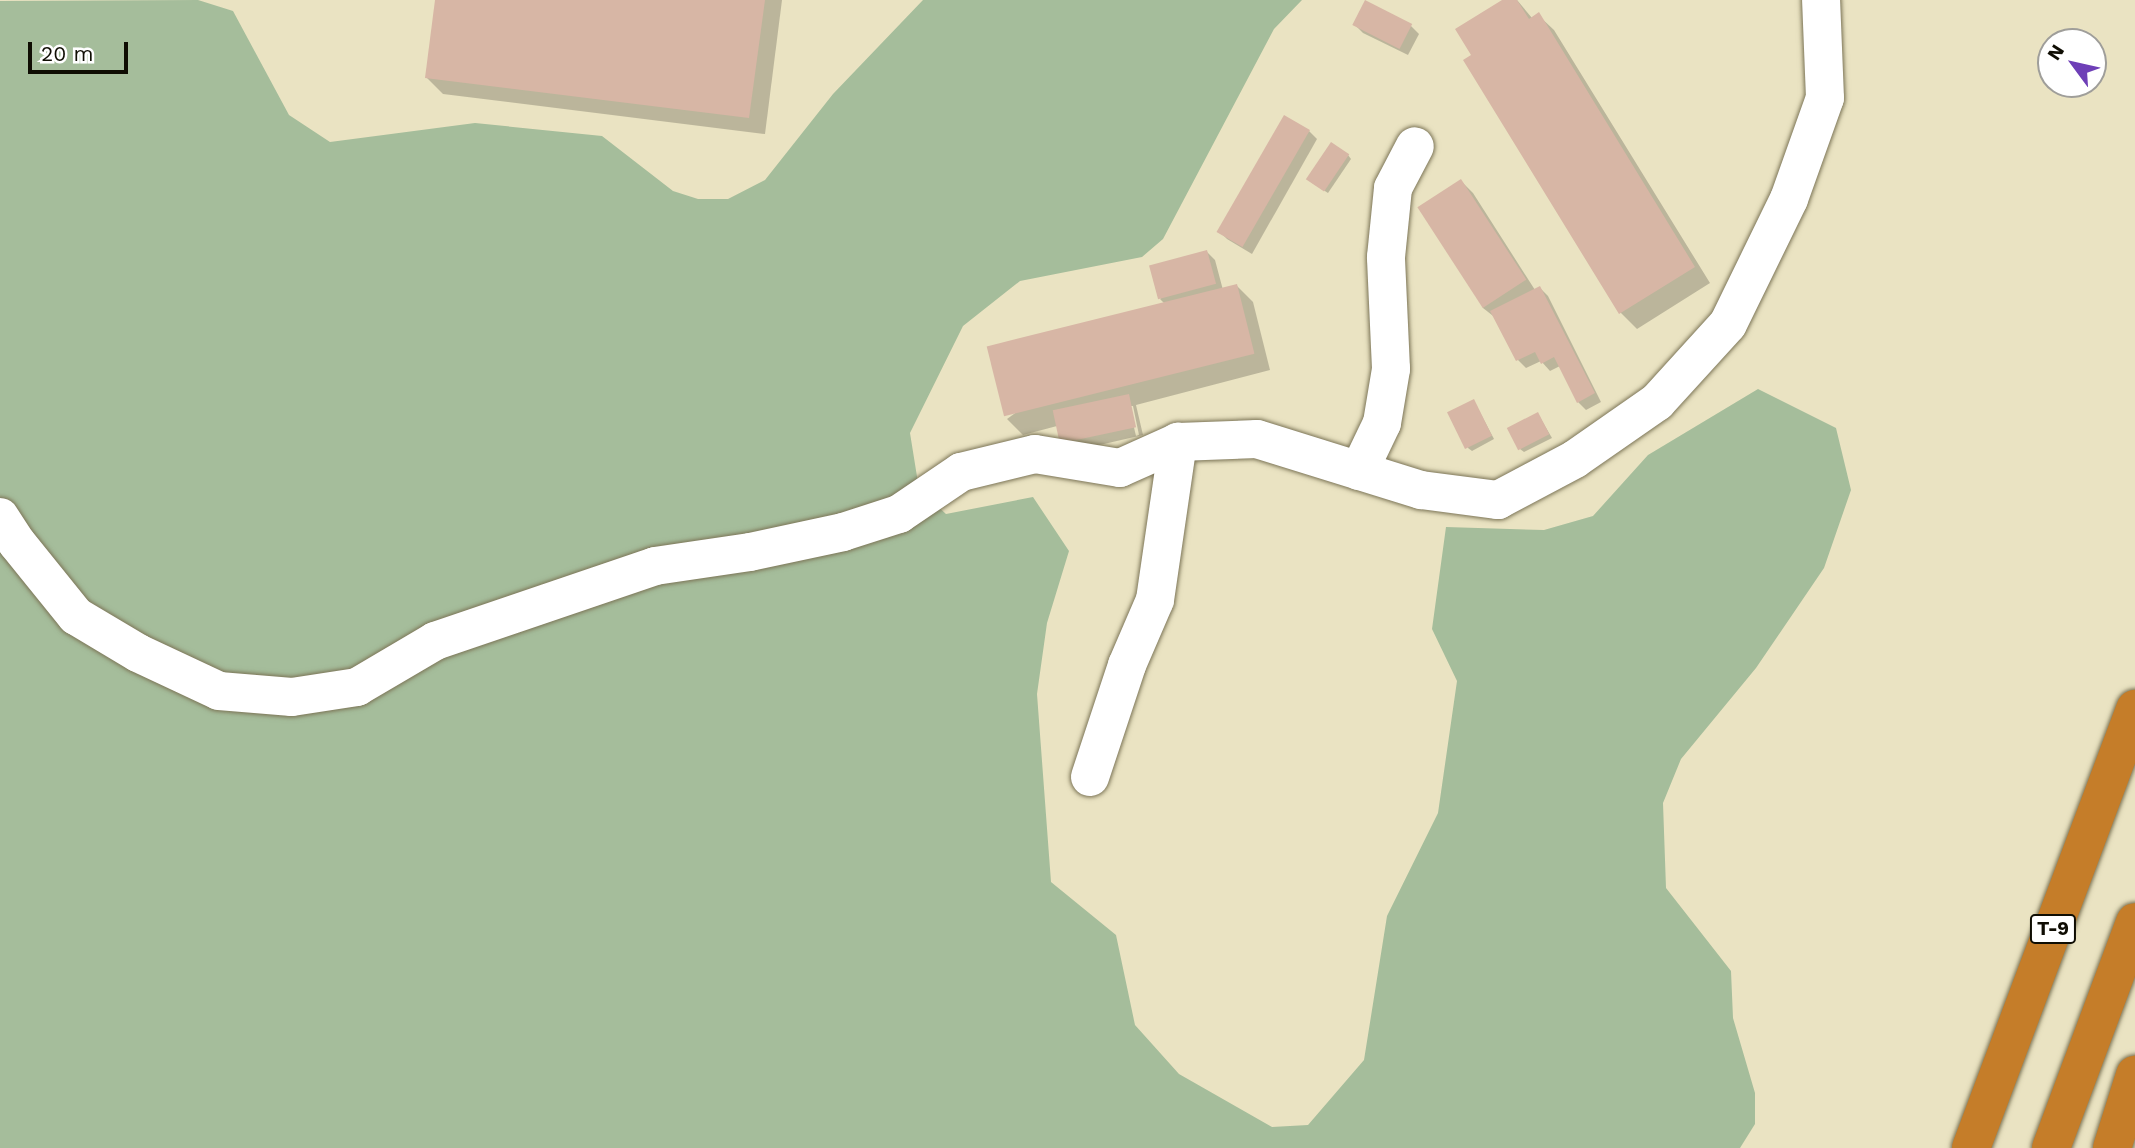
<!DOCTYPE html>
<html>
<head>
<meta charset="utf-8">
<style>
	body { margin:0 }
	#map { position:relative; width:2135px; height:1148px; overflow:hidden; background:#eae3c2; font-family:"Work Sans",sans-serif }
	div>[style] { position:absolute }
	[style*='--x'] { left:calc(var(--x)*1px); top:calc(var(--y)*1px); width:calc(var(--w)*1px); rotate:calc(var(--a)*1deg) }
	.forest>* { inset:0; background:#a5bd9b }
	.shadow>* { inset:0; background:#0003 }
	.building>* { inset:0; background:#d7b6a5; transform-origin:0 0 }
	.roads { filter:drop-shadow(0 0 2px #7c7557) drop-shadow(0 0 2px #7c7557) }
	.minor>* { height:38px; margin:-19px; padding:0 19px; transform-origin:19px; border-radius:19px; background:#fff }
	.highway>* { height:38px; margin:-19px; padding:0 19px; transform-origin:19px; border-radius:19px; background:#c57d29 }
	span { translate:-50% -50%; white-space:nowrap; text-align:center; line-height:1.15; -webkit-text-stroke:6px #fff; paint-order:stroke }
	.shield-label span { padding:2px 5px; background:#fff; border:2px solid; border-radius:5px; -webkit-text-stroke-width:0 }
	.shield-label { font-size:19px; color:#0f0d03; font-weight:700 }
	.north { position:absolute; left:2037px; top:28px; width:70px; height:70px; box-sizing:border-box; background:#fff; border:2px solid #9f9e9a; border-radius:50%; rotate:303deg; font-size:19px; font-weight:700; line-height:28px; text-align:center; color:#0f0d03 }
	.north::after { content:''; display:block; margin:auto; width:24px; height:32px; background:#6e3fb7; clip-path:polygon(50% 0,100% 100%,50% 72%,0 100%) }
	.scale { position:absolute; left:28px; top:42px; width:100px; height:32px; box-sizing:border-box; border:4px solid #0f0d03; border-top:0; padding-left:9px; font-size:21px; line-height:24px; white-space:nowrap; color:#0f0d03; -webkit-text-stroke:5px #fff; paint-order:stroke }
</style>
</head>
<body>
<div id="map">
	<div class="forest">
		<div style="clip-path:polygon(198px 0,233px 11px,289px 115px,330px 142px,475px 123px,602px 136px,673px 191px,698px 199px,728px 199px,765px 180px,833px 94px,923px 0,1302px 0,1274px 29px,1163px 239px,1142px 257px,1020px 281px,963px 326px,910px 433px,919px 489px,946px 514px,1033px 497px,1069px 551px,1047px 623px,1037px 694px,1051px 882px,1116px 935px,1135px 1025px,1179px 1074px,1272px 1127px,1308px 1125px,1364px 1060px,1387px 916px,1438px 813px,1457px 681px,1432px 629px,1446px 527px,1544px 530px,1593px 516px,1648px 455px,1758px 389px,1836px 428px,1851px 490px,1824px 568px,1756px 668px,1681px 759px,1663px 803px,1666px 888px,1731px 971px,1733px 1018px,1755px 1093px,1755px 1124px,1740px 1148px,0 1148px,0 1px)"></div>
	</div>
	<div class="shadow">
		<div style="clip-path:polygon(437px 0,782px 0,765px 134px,443px 94px,427px 78px)"></div>
		<div style="clip-path:polygon(1505px 0,1517px 0,1532px 18px,1538px 15px,1554px 30px,1710px 283px,1637px 329px,1621px 313px,1465px 60px,1473px 55px)"></div>
		<div style="clip-path:polygon(1355px 25px,1411px 26px,1419px 34px,1408px 55px,1363px 33px)"></div>
		<div style="clip-path:polygon(1309px 131px,1317px 139px,1252px 254px,1227px 239px,1219px 231px)"></div>
		<div style="clip-path:polygon(1348px 155px,1351px 159px,1328px 193px,1311px 182px)"></div>
		<div style="clip-path:polygon(1461px 181px,1473px 193px,1535px 290px,1540px 288px,1548px 296px,1601px 402px,1586px 410px,1578px 402px,1560px 366px,1550px 371px,1541px 361px,1526px 368px,1518px 360px,1497px 319px,1483px 308px)"></div>
		<div style="clip-path:polygon(evenodd,1207px 252px,1215px 260px,1223px 290px,1237px 286px,1253px 302px,1270px 370px,1136px 405px,1143px 435px,1069px 452px,1057px 426px,1023px 435px,1007px 419px,1166px 305px,1160px 299px,1207px 252px,1129px 406px,1133px 406px,1139px 435px,1136px 436px,1129px 406px)"></div>
		<div style="clip-path:polygon(1474px 401px,1494px 439px,1472px 451px,1468px 448px)"></div>
		<div style="clip-path:polygon(1538px 414px,1552px 438px,1524px 452px,1520px 449px)"></div>
	</div>
	<div class="building">
		<div style="clip-path:polygon(435px 0,765px 0,749px 118px,425px 78px)"></div>
		<div style="left:1365px;top:0;width:53px;height:28px;rotate:27deg"></div>
		<div style="clip-path:polygon(1502px 0,1517px 0,1529px 19px,1539px 12px,1695px 267px,1619px 314px,1463px 60px,1471px 55px,1455px 29px)"></div>
		<div style="left:1284px;top:115px;width:30px;height:135px;rotate:30deg"></div>
		<div style="left:1331px;top:142px;width:22px;height:45px;rotate:34deg"></div>
		<div style="left:1461px;top:179px;width:120px;height:52px;rotate:57deg"></div>
		<div style="left:1207px;top:250px;width:35px;height:60px;rotate:75deg"></div>
		<div style="left:1237px;top:284px;width:72px;height:258px;rotate:76deg"></div>
		<div style="clip-path:polygon(1540px 286px,1595px 393px,1577px 403px,1554px 357px,1541px 364px,1535px 352px,1516px 361px,1490px 311px)"></div>
		<div style="left:1129px;top:394px;width:34px;height:78px;rotate:78deg"></div>
		<div style="left:1474px;top:399px;width:41px;height:30px;rotate:64deg"></div>
		<div style="left:1538px;top:412px;width:25px;height:35px;rotate:63deg"></div>
	</div>
	<div class="roads">
		<div class="minor">
			<div style="--x:1359;--y:471;--w:53;--a:-64.4"></div>
			<div style="--x:1382;--y:423;--w:55;--a:-80.5"></div>
			<div style="--x:1391;--y:369;--w:112;--a:-92.6"></div>
			<div style="--x:1386;--y:257;--w:69;--a:-84.2"></div>
			<div style="--x:1393;--y:188;--w:47;--a:-62.4"></div>
			<div style="--x:0;--y:517;--w:31;--a:57"></div>
			<div style="--x:17;--y:543;--w:94;--a:51.1"></div>
			<div style="--x:76;--y:616;--w:72;--a:30.8"></div>
			<div style="--x:138;--y:653;--w:89;--a:25.1"></div>
			<div style="--x:219;--y:691;--w:73;--a:4.7"></div>
			<div style="--x:292;--y:697;--w:66;--a:-8.7"></div>
			<div style="--x:357;--y:687;--w:91;--a:-30.5"></div>
			<div style="--x:435;--y:641;--w:232;--a:-18.8"></div>
			<div style="--x:655;--y:566;--w:96;--a:-8.4"></div>
			<div style="--x:750;--y:552;--w:95;--a:-12.1"></div>
			<div style="--x:843;--y:532;--w:59;--a:-17.8"></div>
			<div style="--x:899;--y:514;--w:75;--a:-34.1"></div>
			<div style="--x:961;--y:472;--w:76;--a:-13.7"></div>
			<div style="--x:1035;--y:454;--w:86;--a:9.4"></div>
			<div style="--x:1120;--y:468;--w:64;--a:-24.1"></div>
			<div style="--x:1178;--y:442;--w:79;--a:-2.2"></div>
			<div style="--x:1257;--y:439;--w:172;--a:17.3"></div>
			<div style="--x:1421;--y:490;--w:78;--a:7.4"></div>
			<div style="--x:1498;--y:500;--w:87;--a:-28"></div>
			<div style="--x:1575;--y:459;--w:100;--a:-34.8"></div>
			<div style="--x:1657;--y:402;--w:105;--a:-47.7"></div>
			<div style="--x:1728;--y:324;--w:139;--a:-64"></div>
			<div style="--x:1789;--y:199;--w:107;--a:-70.4"></div>
			<div style="--x:1825;--y:98;--w:98;--a:-92.3"></div>
			<div style="--x:1090;--y:777;--w:118;--a:-71.7"></div>
			<div style="--x:1127;--y:665;--w:71;--a:-66.7"></div>
			<div style="--x:1155;--y:600;--w:160;--a:-81.7"></div>
		</div>
		<div class="highway">
			<div style="--x:1971;--y:1148;--w:469;--a:-69.5"></div>
			<div style="--x:2051;--y:1148;--w:241;--a:-69.6"></div>
			<div style="--x:2112;--y:1148;--w:77;--a:-72.5"></div>
		</div>
	</div>
	<div class="shield-label">
		<span style="left:2053px;top:929px">T-9</span>
	</div>
	<div class="north">N</div>
	<div class="scale">20 m</div>
</div>
</body>
</html>
